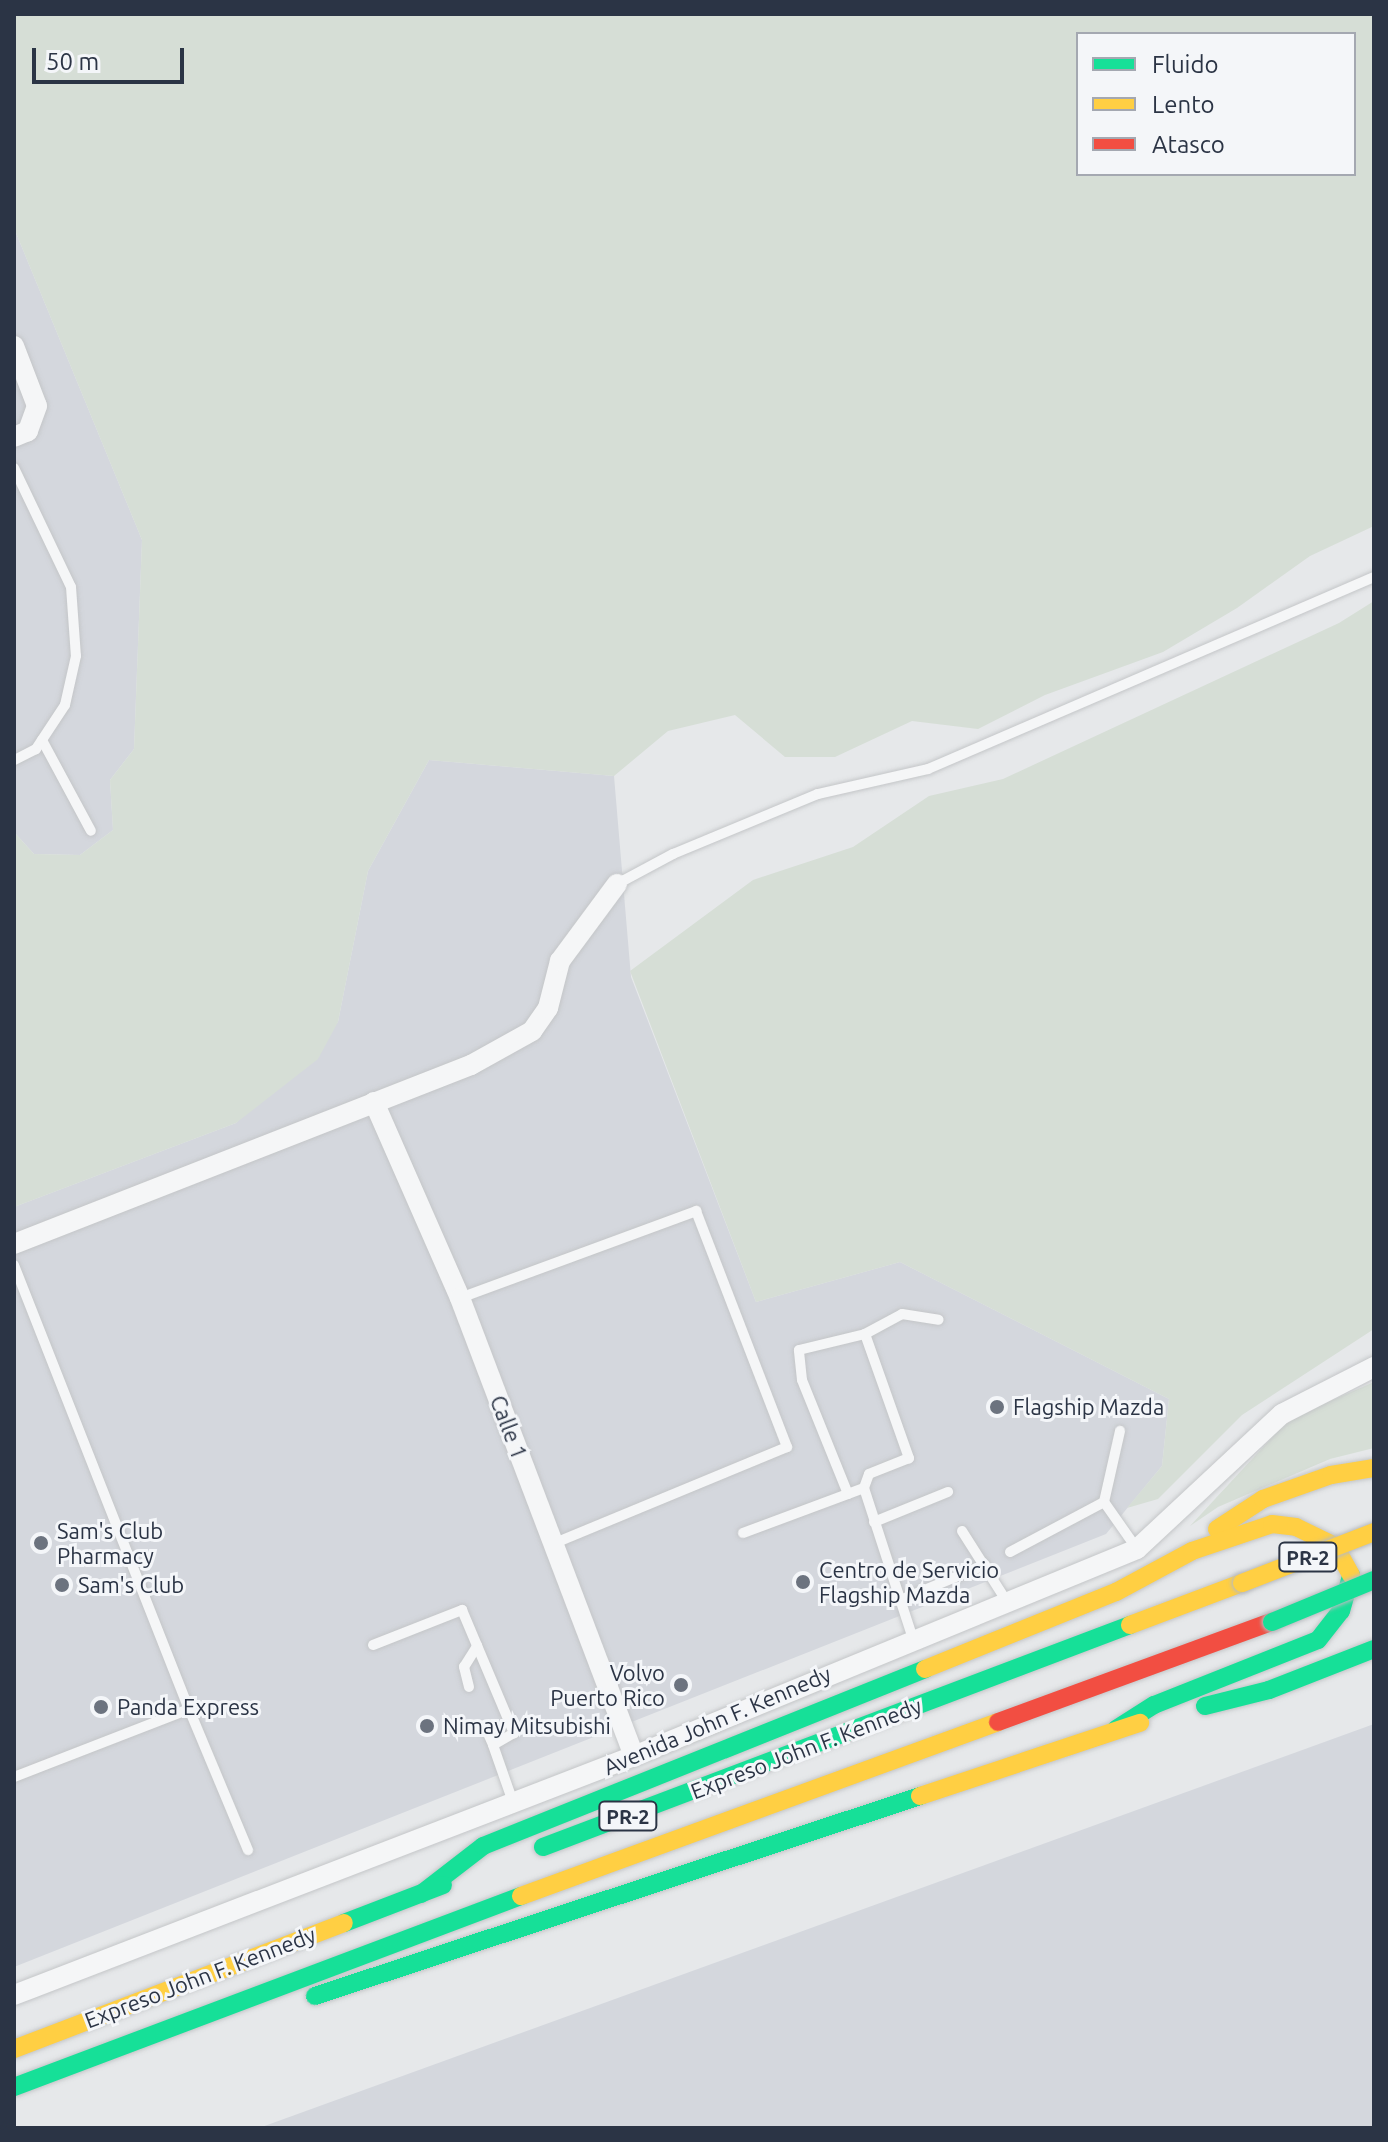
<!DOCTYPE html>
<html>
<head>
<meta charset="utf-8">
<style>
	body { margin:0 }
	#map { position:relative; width:1388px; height:2142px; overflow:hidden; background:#e6e8ea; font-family:Ubuntu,sans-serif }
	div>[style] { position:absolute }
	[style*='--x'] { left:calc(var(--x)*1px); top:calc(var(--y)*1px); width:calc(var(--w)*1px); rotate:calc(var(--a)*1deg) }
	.built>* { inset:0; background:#d4d7dd }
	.green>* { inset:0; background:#d6ded6 }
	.roads { filter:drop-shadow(0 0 2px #c4c6c8) drop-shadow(0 0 2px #c4c6c8) }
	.lane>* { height:10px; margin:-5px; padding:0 5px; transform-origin:5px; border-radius:5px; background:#f5f6f7 }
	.street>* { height:20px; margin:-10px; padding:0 10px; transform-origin:10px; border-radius:10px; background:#f5f6f7 }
	.fast>* { height:18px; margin:-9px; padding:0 9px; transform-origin:9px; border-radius:9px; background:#16e098 }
	.slow>* { height:18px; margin:-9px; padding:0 9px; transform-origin:9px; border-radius:9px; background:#ffcf43 }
	.jam>* { height:18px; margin:-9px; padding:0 9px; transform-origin:9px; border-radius:9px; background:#f24e42 }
	.bridges { filter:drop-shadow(0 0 2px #b8bbbf) drop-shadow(0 0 2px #b8bbbf) }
	.fast-bridge>* { height:18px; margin:-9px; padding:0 9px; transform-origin:9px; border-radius:9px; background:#16e098 }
	.slow-bridge>* { height:18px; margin:-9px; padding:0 9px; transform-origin:9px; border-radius:9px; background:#ffcf43 }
	.dots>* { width:22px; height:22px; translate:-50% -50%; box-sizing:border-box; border:4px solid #f4f6f9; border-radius:50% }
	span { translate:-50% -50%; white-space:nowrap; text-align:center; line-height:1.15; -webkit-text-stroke:6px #f4f6f9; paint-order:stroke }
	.shield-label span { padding:2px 6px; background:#f4f6f9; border:2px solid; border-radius:6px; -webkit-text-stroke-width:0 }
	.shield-label { font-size:20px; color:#2b3445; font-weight:700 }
	.poi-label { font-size:22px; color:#2b3445 }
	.left { translate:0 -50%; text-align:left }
	.right { translate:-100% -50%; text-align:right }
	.street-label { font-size:22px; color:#2b3445 }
	.frame { position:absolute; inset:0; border:16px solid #2b3445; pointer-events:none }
	.legend { position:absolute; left:1076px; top:32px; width:280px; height:144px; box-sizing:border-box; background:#f4f6f9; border:2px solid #a4a8b1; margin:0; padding:10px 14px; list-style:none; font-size:24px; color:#2b3445 }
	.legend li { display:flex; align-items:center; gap:16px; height:40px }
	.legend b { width:40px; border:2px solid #a4a8b1 }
	.scale { position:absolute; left:32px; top:48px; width:152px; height:36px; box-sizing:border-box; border:4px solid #2b3445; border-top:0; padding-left:10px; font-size:24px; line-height:28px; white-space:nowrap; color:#2b3445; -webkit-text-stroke:6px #f4f6f9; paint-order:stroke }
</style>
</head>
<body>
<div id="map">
	<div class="built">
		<div style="clip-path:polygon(14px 228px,142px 540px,134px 749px,110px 780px,113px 830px,80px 855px,34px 854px,14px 832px)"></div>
		<div style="clip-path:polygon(429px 760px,614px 776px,631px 977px,756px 1302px,900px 1262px,1169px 1399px,1162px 1466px,1106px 1534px,14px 1967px,14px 1207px,236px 1123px,338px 1022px,368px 871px)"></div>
		<div style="clip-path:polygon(1374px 1724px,1374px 2128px,259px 2128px)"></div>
	</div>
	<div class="green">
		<div style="clip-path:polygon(evenodd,14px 14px,1374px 14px,1374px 526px,1310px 556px,1237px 608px,1163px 652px,1045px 695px,978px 729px,912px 721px,835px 757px,785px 757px,735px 715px,668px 731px,614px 776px,429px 760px,368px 871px,338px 1022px,318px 1059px,236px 1123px,14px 1207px,14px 832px,34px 854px,80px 855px,113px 830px,110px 780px,134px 749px,142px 540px,14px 228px,14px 14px,1354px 34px,1354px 174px,1078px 174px,1078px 34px,1354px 34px)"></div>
		<div style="clip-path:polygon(1374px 601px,1374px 1329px,1242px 1415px,1158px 1499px,1127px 1508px,1162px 1466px,1169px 1399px,900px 1262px,756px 1302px,630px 971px,753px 880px,853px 847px,929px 796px,1003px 779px,1339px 623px)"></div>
		<div style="clip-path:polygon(1374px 1382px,1374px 1448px,1330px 1459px,1218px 1507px,1190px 1526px,1279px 1430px,1298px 1415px)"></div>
	</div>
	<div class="roads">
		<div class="lane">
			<div style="--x:14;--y:468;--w:132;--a:64.4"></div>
			<div style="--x:71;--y:587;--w:69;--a:85.9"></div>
			<div style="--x:76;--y:656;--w:50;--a:102.7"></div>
			<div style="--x:65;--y:705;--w:53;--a:123.4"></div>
			<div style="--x:36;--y:749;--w:25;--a:153"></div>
			<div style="--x:42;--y:740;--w:103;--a:61.7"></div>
			<div style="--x:617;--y:884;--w:64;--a:-28.2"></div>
			<div style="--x:673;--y:854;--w:157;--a:-22.5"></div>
			<div style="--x:818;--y:794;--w:113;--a:-12.8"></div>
			<div style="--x:928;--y:769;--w:486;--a:-23.3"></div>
			<div style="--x:14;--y:1265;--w:477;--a:68.5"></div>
			<div style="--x:460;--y:1298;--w:252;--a:-20.2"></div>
			<div style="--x:696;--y:1211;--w:253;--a:68.9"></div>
			<div style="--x:787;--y:1447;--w:253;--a:157.5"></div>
			<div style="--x:865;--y:1334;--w:42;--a:-28.4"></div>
			<div style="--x:902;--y:1314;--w:37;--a:9"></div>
			<div style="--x:848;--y:1494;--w:123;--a:-112"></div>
			<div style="--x:802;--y:1380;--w:30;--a:-96"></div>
			<div style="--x:799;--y:1350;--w:68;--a:-13.6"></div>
			<div style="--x:865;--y:1334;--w:132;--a:70.5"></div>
			<div style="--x:909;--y:1458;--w:43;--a:158.2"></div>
			<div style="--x:869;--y:1474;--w:15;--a:110"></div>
			<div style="--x:864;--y:1488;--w:159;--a:72"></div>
			<div style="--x:1104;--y:1502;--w:73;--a:-77.3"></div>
			<div style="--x:874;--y:1522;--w:80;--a:-22.1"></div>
			<div style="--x:962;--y:1531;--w:84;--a:57.6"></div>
			<div style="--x:743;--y:1533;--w:129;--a:-20.4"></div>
			<div style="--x:1010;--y:1552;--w:106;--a:-28"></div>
			<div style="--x:1104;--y:1502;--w:57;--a:54.9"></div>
			<div style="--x:900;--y:1600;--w:92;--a:-22.4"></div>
			<div style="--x:373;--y:1645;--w:96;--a:-21.5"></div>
			<div style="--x:462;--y:1610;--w:134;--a:67.1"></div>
			<div style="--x:514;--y:1733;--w:24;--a:150"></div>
			<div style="--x:493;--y:1745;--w:60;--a:70.7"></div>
			<div style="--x:469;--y:1687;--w:21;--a:-104"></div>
			<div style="--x:464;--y:1667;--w:25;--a:-58"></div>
			<div style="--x:486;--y:1729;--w:17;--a:66"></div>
			<div style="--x:14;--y:1777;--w:188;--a:-21.2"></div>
			<div style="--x:189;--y:1709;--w:153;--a:67.3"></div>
		</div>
		<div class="street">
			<div style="--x:14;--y:346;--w:64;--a:69"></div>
			<div style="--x:37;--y:406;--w:27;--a:110"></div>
			<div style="--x:28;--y:431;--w:15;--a:157"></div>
			<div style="--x:374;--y:1102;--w:214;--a:66.3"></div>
			<div style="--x:460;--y:1298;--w:490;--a:69.2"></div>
			<div style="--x:14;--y:1244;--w:491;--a:-21.4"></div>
			<div style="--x:471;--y:1065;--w:70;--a:-29.1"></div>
			<div style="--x:532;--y:1031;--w:28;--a:-55"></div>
			<div style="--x:548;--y:1008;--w:49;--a:-75.7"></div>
			<div style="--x:560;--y:961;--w:96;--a:-53.5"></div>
			<div style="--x:14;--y:1995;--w:664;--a:-21.08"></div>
			<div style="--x:634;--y:1756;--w:544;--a:-22.37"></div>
			<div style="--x:1137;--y:1549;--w:198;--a:-43"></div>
			<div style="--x:1282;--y:1414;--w:103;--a:-27.1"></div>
		</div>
		<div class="fast">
			<div style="--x:1205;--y:1706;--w:66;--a:-14"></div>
			<div style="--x:1269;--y:1690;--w:113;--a:-21.3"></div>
			<div style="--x:1116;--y:1729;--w:45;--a:-32.3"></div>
			<div style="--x:1154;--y:1705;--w:176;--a:-21.6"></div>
			<div style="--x:1318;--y:1640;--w:37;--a:-52"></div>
			<div style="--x:1341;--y:1611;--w:37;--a:-74"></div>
			<div style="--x:543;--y:1847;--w:628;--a:-20.72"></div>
			<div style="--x:421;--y:1894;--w:78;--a:-37.7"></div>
			<div style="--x:483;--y:1846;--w:476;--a:-21.8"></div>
			<div style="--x:344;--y:1923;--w:106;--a:-21"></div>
			<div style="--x:315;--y:1996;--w:637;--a:-18.29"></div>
			<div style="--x:14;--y:2087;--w:542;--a:-20.64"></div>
		</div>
		<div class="slow">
			<div style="--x:1217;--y:1529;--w:55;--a:-33.1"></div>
			<div style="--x:1263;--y:1499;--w:72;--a:-19.4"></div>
			<div style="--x:1331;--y:1475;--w:44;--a:-9.2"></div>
			<div style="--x:1130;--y:1625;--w:120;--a:-20.6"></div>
			<div style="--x:925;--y:1669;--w:206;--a:-22"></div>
			<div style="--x:1116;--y:1592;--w:86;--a:-28.3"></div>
			<div style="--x:1192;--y:1551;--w:84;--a:-18.6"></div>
			<div style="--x:1272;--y:1524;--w:24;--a:7"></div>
			<div style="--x:1296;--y:1527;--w:43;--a:26"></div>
			<div style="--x:1335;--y:1546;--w:33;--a:61"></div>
			<div style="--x:920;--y:1796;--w:232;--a:-18.4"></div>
			<div style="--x:521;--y:1896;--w:508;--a:-20.04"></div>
			<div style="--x:14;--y:2049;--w:353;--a:-20.9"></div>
		</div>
		<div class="jam">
			<div style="--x:998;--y:1722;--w:292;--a:-20.1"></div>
		</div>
	</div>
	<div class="bridges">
		<div class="fast-bridge">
			<div style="--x:1272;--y:1622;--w:110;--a:-22.4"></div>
		</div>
		<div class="slow-bridge">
			<div style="--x:1242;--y:1583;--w:142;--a:-21.1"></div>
		</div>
	</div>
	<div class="dots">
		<div style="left:997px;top:1407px;background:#6c737f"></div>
		<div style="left:41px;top:1543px;background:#6c737f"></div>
		<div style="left:803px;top:1582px;background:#6c737f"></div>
		<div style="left:62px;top:1585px;background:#6c737f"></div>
		<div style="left:681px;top:1685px;background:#6c737f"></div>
		<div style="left:101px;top:1707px;background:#6c737f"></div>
		<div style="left:427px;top:1726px;background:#6c737f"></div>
	</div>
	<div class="shield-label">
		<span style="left:1308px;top:1557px">PR-2</span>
		<span style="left:628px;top:1816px">PR-2</span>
	</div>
	<div class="poi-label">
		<span class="left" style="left:1013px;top:1407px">Flagship Mazda</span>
		<span class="left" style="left:57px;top:1543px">Sam's Club<br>Pharmacy</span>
		<span class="left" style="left:819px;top:1582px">Centro de Servicio<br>Flagship Mazda</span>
		<span class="left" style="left:78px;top:1585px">Sam's Club</span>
		<span class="right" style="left:665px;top:1685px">Volvo<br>Puerto Rico</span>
		<span class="left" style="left:117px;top:1707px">Panda Express</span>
		<span class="left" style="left:443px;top:1726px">Nimay Mitsubishi</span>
	</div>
	<div class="street-label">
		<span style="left:509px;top:1427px;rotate:69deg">Calle 1</span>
		<span style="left:717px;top:1720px;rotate:-23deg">Avenida John F. Kennedy</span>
		<span style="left:806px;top:1748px;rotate:-21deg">Expreso John F. Kennedy</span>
		<span style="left:200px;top:1977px;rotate:-21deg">Expreso John F. Kennedy</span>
	</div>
	<div class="frame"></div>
	<ul class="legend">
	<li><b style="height:10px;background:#16e098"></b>Fluido</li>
	<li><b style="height:10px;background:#ffcf43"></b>Lento</li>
	<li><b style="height:10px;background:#f24e42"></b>Atasco</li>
	</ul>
	<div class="scale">50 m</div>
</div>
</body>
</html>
